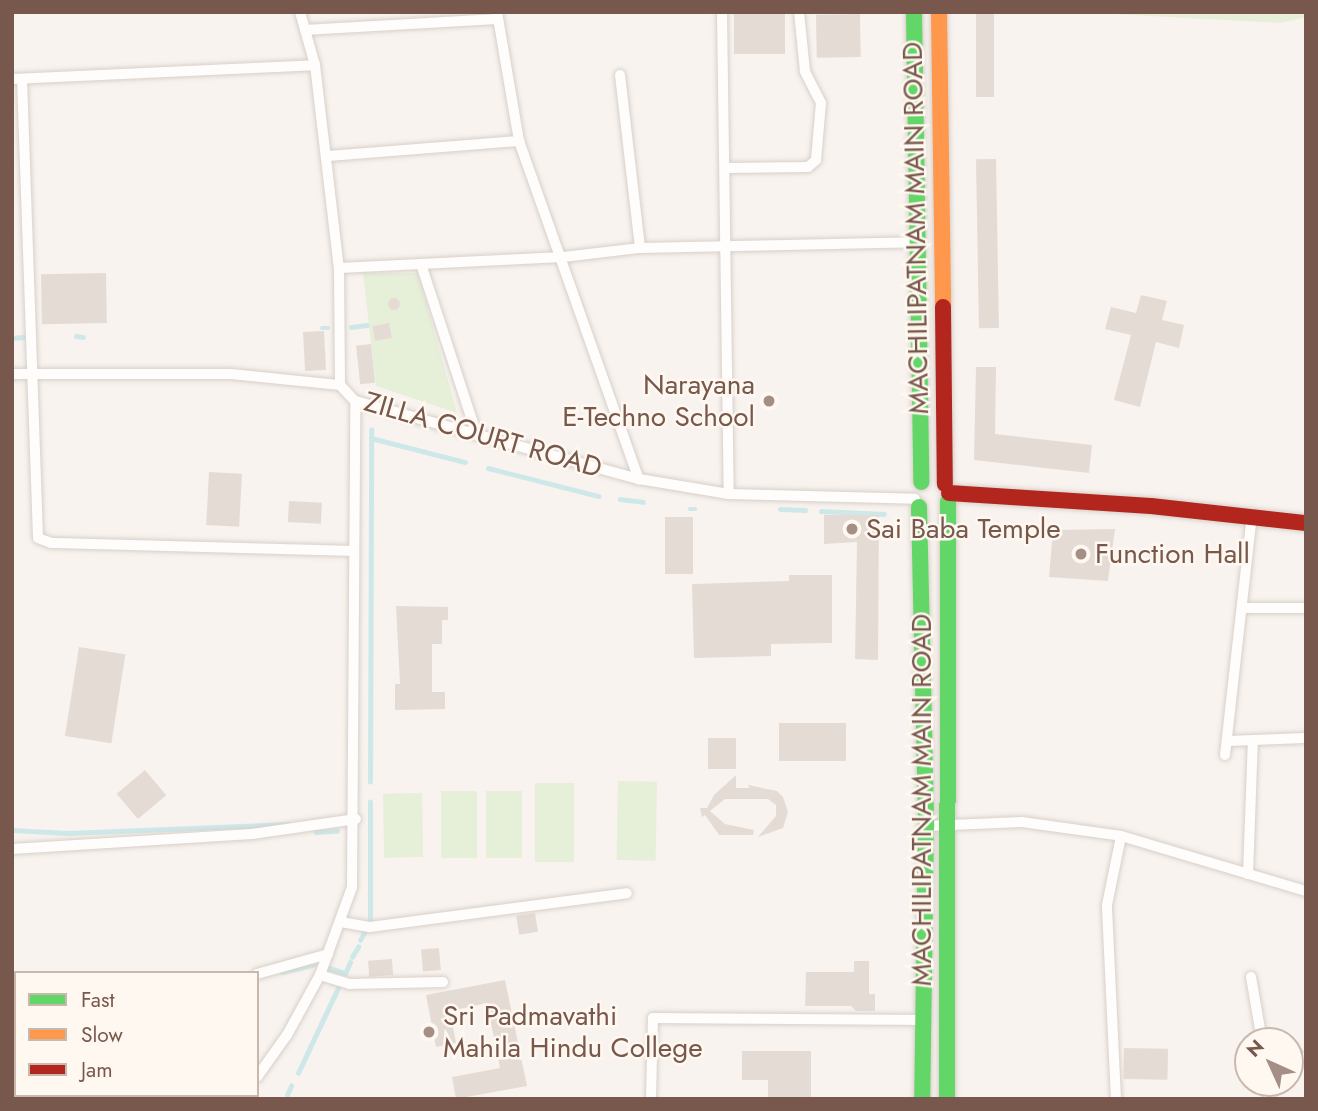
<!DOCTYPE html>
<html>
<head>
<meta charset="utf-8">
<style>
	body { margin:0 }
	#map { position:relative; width:1318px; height:1111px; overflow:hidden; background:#f8f3ee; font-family:Jost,sans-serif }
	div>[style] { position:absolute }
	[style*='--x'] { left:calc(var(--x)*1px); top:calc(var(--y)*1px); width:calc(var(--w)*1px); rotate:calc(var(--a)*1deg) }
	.green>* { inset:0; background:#e6efd8; transform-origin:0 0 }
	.stream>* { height:4.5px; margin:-2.25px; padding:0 2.25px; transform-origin:2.25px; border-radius:2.25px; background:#cee8e9 }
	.building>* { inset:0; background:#e5dbd5; transform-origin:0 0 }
	.round { border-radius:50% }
	.roads { filter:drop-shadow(0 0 2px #d7cfca) drop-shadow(0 0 2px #d7cfca) }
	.street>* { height:10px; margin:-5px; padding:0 5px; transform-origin:5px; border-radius:5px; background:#fefdfc }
	.fast>* { height:16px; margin:-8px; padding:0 8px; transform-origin:8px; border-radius:8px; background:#63d668 }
	.slow>* { height:16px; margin:-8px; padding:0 8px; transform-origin:8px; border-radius:8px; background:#ff974d }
	.jam>* { height:16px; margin:-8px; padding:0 8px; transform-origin:8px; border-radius:8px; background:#b3261e }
	.dots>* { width:19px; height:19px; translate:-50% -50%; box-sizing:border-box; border:4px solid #fff8f0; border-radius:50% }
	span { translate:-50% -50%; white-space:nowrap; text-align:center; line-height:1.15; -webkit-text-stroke:5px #fff8f0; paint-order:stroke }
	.street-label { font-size:28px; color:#78584c }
	.poi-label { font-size:28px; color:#78584c }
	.right { translate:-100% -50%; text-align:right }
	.left { translate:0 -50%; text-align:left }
	.frame { position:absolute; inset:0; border:14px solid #78584c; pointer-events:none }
	.legend { position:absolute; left:14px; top:971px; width:245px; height:126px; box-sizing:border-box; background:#fff8f0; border:2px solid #c9b8ae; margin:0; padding:9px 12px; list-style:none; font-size:21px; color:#78584c }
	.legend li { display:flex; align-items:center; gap:14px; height:35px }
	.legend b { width:35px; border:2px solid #c9b8ae }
	.north { position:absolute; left:1234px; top:1027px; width:70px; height:70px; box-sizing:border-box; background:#fff8f0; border:2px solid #c9b8ae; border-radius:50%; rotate:315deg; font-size:19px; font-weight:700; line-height:28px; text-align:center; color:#78584c }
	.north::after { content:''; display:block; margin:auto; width:24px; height:32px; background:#a58e85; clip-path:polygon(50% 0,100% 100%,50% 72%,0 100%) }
</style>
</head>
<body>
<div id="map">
	<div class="green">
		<div style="clip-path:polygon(1076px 12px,1306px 12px,1306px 17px,1280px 23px)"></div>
		<div style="clip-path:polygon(363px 273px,418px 273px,457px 413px,376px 386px)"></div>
		<div style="left:618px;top:781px;width:39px;height:79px;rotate:1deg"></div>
		<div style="left:535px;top:783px;width:39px;height:79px"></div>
		<div style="left:441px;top:791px;width:36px;height:67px"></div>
		<div style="left:486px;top:791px;width:36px;height:67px"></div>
		<div style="left:422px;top:793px;width:64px;height:39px;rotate:89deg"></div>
	</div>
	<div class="stream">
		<div style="--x:351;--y:327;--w:16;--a:-7"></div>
		<div style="--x:322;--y:328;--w:6;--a:0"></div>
		<div style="--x:76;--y:336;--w:7;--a:8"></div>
		<div style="--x:12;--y:338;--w:11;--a:-5"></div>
		<div style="--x:371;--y:438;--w:97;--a:14.3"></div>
		<div style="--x:488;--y:468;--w:114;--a:14.2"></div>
		<div style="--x:620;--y:499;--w:23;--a:7"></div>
		<div style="--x:690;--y:509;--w:5;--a:0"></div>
		<div style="--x:780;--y:509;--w:25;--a:2"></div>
		<div style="--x:821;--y:511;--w:63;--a:2.7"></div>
		<div style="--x:370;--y:782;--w:352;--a:-89.8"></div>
		<div style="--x:12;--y:830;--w:55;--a:3.1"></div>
		<div style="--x:67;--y:833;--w:221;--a:-2.3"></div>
		<div style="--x:316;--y:832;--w:21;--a:-3"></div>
		<div style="--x:370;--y:921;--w:119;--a:-90"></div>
		<div style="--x:360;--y:940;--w:10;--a:-61"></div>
		<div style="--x:352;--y:957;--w:12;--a:-59"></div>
		<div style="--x:329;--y:968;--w:17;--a:17"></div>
		<div style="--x:282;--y:972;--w:31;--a:-13"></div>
		<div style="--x:345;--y:974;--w:13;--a:-67"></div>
		<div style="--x:298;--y:1073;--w:94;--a:-64.8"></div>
		<div style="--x:287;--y:1095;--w:10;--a:-66"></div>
	</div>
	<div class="building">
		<div style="left:734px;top:12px;width:51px;height:42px"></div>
		<div style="left:976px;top:12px;width:18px;height:85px"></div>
		<div style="left:860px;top:14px;width:43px;height:44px;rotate:89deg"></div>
		<div style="left:996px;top:159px;width:169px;height:20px;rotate:89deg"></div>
		<div style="left:106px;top:273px;width:50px;height:65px;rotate:89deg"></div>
		<div style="clip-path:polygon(1141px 295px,1167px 301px,1162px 320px,1184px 325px,1179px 348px,1156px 342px,1140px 407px,1114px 400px,1131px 335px,1105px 329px,1111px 307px,1136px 313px)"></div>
		<div class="round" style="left:388px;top:298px;width:12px;height:12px"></div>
		<div style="left:389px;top:323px;width:15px;height:17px;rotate:79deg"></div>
		<div style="left:324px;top:331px;width:39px;height:21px;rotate:87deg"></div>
		<div style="left:371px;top:344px;width:39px;height:15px;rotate:84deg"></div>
		<div style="clip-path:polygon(976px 367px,996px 367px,995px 434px,1092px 445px,1089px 473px,974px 460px)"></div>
		<div style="left:209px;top:472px;width:33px;height:53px;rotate:3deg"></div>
		<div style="left:289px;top:501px;width:33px;height:21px;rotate:3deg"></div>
		<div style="clip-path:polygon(824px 515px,879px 515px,878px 660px,855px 659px,857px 542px,824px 544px)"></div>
		<div style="left:693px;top:517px;width:57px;height:28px;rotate:90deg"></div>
		<div style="clip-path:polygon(1115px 529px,1108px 581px,1049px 577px,1053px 530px)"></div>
		<div style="clip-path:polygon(789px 575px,832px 575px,832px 643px,771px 644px,771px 656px,694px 658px,692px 584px,789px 581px)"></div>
		<div style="clip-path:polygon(396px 606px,448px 607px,448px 620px,442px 620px,442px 644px,432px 644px,432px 692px,445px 692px,445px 709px,395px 710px,395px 684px,400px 684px)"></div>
		<div style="left:79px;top:647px;width:47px;height:90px;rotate:9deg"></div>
		<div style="left:846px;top:723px;width:38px;height:67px;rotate:90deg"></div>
		<div style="left:708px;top:738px;width:28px;height:31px"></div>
		<div style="left:145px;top:770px;width:33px;height:37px;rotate:50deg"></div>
		<div style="clip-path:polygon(736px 775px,736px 788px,750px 788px,748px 785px,777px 791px,783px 797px,788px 812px,783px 828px,758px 837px,776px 816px,776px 805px,768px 799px,725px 799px,710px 811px,725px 824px,754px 830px,753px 835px,719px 835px,705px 815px,702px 817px,700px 808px,707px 808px,714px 795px)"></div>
		<div style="left:535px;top:913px;width:19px;height:19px;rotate:81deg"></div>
		<div style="left:439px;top:948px;width:22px;height:18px;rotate:85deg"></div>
		<div style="left:392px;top:959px;width:16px;height:24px;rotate:86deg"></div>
		<div style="clip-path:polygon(854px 961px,869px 961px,869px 994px,875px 994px,875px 1011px,856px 1011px,851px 1006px,805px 1006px,806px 972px,854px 972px)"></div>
		<div style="clip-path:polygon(505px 980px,527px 1086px,456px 1099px,452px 1077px,500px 1068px,487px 1003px,450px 1011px,456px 1043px,436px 1047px,426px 995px)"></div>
		<div style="left:1124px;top:1048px;width:44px;height:31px;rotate:1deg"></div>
		<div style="clip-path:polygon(742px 1051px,811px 1051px,811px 1099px,768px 1099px,768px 1080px,742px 1080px)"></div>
	</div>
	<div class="roads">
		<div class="street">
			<div style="--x:300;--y:12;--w:55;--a:74.2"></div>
			<div style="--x:315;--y:65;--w:204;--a:83.3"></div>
			<div style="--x:339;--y:268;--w:117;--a:89.5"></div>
			<div style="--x:497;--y:12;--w:131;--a:80.3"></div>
			<div style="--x:519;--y:141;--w:359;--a:70.5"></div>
			<div style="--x:722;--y:12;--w:482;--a:89.2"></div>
			<div style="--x:305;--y:30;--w:192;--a:-3.3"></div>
			<div style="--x:620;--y:75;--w:174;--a:83.4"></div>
			<div style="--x:12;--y:79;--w:303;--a:-2.6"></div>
			<div style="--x:22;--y:79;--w:459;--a:88"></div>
			<div style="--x:38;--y:538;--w:14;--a:21"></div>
			<div style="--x:51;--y:543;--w:299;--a:1.5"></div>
			<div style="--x:327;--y:156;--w:193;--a:-4.5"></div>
			<div style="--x:727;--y:168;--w:81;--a:-0.7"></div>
			<div style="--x:808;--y:167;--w:11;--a:-41"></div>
			<div style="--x:816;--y:160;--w:57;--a:-85"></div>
			<div style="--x:821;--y:103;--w:36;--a:-117"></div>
			<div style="--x:805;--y:71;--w:59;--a:-95.8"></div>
			<div style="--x:421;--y:264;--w:180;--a:71.9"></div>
			<div style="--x:339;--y:268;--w:224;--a:-2.8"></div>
			<div style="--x:563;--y:257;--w:78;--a:-6.7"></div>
			<div style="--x:640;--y:248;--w:277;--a:-1.2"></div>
			<div style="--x:12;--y:374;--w:219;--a:0"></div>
			<div style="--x:231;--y:374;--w:110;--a:5.8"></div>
			<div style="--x:340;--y:385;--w:22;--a:47"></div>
			<div style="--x:355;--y:401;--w:295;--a:15.4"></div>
			<div style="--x:639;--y:479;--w:91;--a:9.5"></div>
			<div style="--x:729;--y:494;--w:186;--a:1.5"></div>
			<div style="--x:1243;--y:608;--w:63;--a:0"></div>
			<div style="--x:1227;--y:741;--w:79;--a:-2.2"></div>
			<div style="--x:1225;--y:755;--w:242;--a:-83.6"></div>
			<div style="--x:926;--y:826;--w:96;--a:-2.4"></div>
			<div style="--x:1022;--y:822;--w:100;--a:8"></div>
			<div style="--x:1121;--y:836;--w:193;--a:16.6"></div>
			<div style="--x:12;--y:849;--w:240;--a:-3.6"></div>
			<div style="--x:252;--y:834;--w:105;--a:-8.2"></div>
			<div style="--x:1248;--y:874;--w:134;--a:-87.9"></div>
			<div style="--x:341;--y:922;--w:29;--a:10"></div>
			<div style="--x:370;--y:927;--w:259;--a:-7.5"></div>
			<div style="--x:257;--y:974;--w:74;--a:-15.7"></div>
			<div style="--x:320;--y:975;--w:30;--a:17"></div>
			<div style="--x:349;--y:984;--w:94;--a:-1.2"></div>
			<div style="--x:1251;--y:977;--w:65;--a:80.2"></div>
			<div style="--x:12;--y:1052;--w:4;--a:-14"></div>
			<div style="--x:1290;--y:1060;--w:16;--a:-7"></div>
			<div style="--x:257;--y:1077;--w:52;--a:-54.5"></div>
			<div style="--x:287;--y:1035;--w:68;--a:-61.2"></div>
			<div style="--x:320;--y:975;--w:94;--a:-70"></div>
			<div style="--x:352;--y:887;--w:486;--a:-89.6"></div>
			<div style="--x:1268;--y:1083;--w:16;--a:86"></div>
			<div style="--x:220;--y:1095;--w:4;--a:63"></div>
			<div style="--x:238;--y:1099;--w:5;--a:-53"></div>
			<div style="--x:651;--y:1099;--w:81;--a:-88.6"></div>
			<div style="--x:653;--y:1018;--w:270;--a:0.4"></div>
			<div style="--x:1116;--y:1099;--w:194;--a:-92.7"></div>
			<div style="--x:1107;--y:905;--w:70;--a:-78.5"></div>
		</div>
		<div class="fast">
			<div style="--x:914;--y:12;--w:470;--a:89.1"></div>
			<div style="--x:919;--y:507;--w:319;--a:88.7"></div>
			<div style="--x:926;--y:826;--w:273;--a:90.8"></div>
			<div style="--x:947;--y:1099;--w:597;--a:-89.9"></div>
		</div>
		<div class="slow">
			<div style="--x:939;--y:12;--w:295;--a:89.2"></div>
		</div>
		<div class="jam">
			<div style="--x:943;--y:307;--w:177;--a:89.4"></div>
			<div style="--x:949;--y:493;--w:202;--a:3.7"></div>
			<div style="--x:1151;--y:506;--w:156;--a:6.3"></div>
		</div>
	</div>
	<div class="dots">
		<div style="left:769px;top:401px;background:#a58e85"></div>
		<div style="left:852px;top:529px;background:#a58e85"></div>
		<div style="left:1081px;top:554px;background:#a58e85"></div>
		<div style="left:429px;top:1032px;background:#a58e85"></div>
	</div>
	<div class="street-label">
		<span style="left:916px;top:228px;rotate:-91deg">MACHILIPATNAM MAIN ROAD</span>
		<span style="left:483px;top:435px;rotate:16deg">ZILLA COURT ROAD</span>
		<span style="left:922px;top:800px;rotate:-90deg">MACHILIPATNAM MAIN ROAD</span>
	</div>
	<div class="poi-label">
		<span class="right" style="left:755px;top:401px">Narayana<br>E-Techno School</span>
		<span class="left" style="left:866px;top:529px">Sai Baba Temple</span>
		<span class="left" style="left:1095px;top:554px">Function Hall</span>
		<span class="left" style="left:443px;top:1032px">Sri Padmavathi<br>Mahila Hindu College</span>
	</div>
	<div class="frame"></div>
	<ul class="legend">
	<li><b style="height:9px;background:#63d668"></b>Fast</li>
	<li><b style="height:9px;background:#ff974d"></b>Slow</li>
	<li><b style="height:9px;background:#b3261e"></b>Jam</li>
	</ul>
	<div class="north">N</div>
</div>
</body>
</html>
